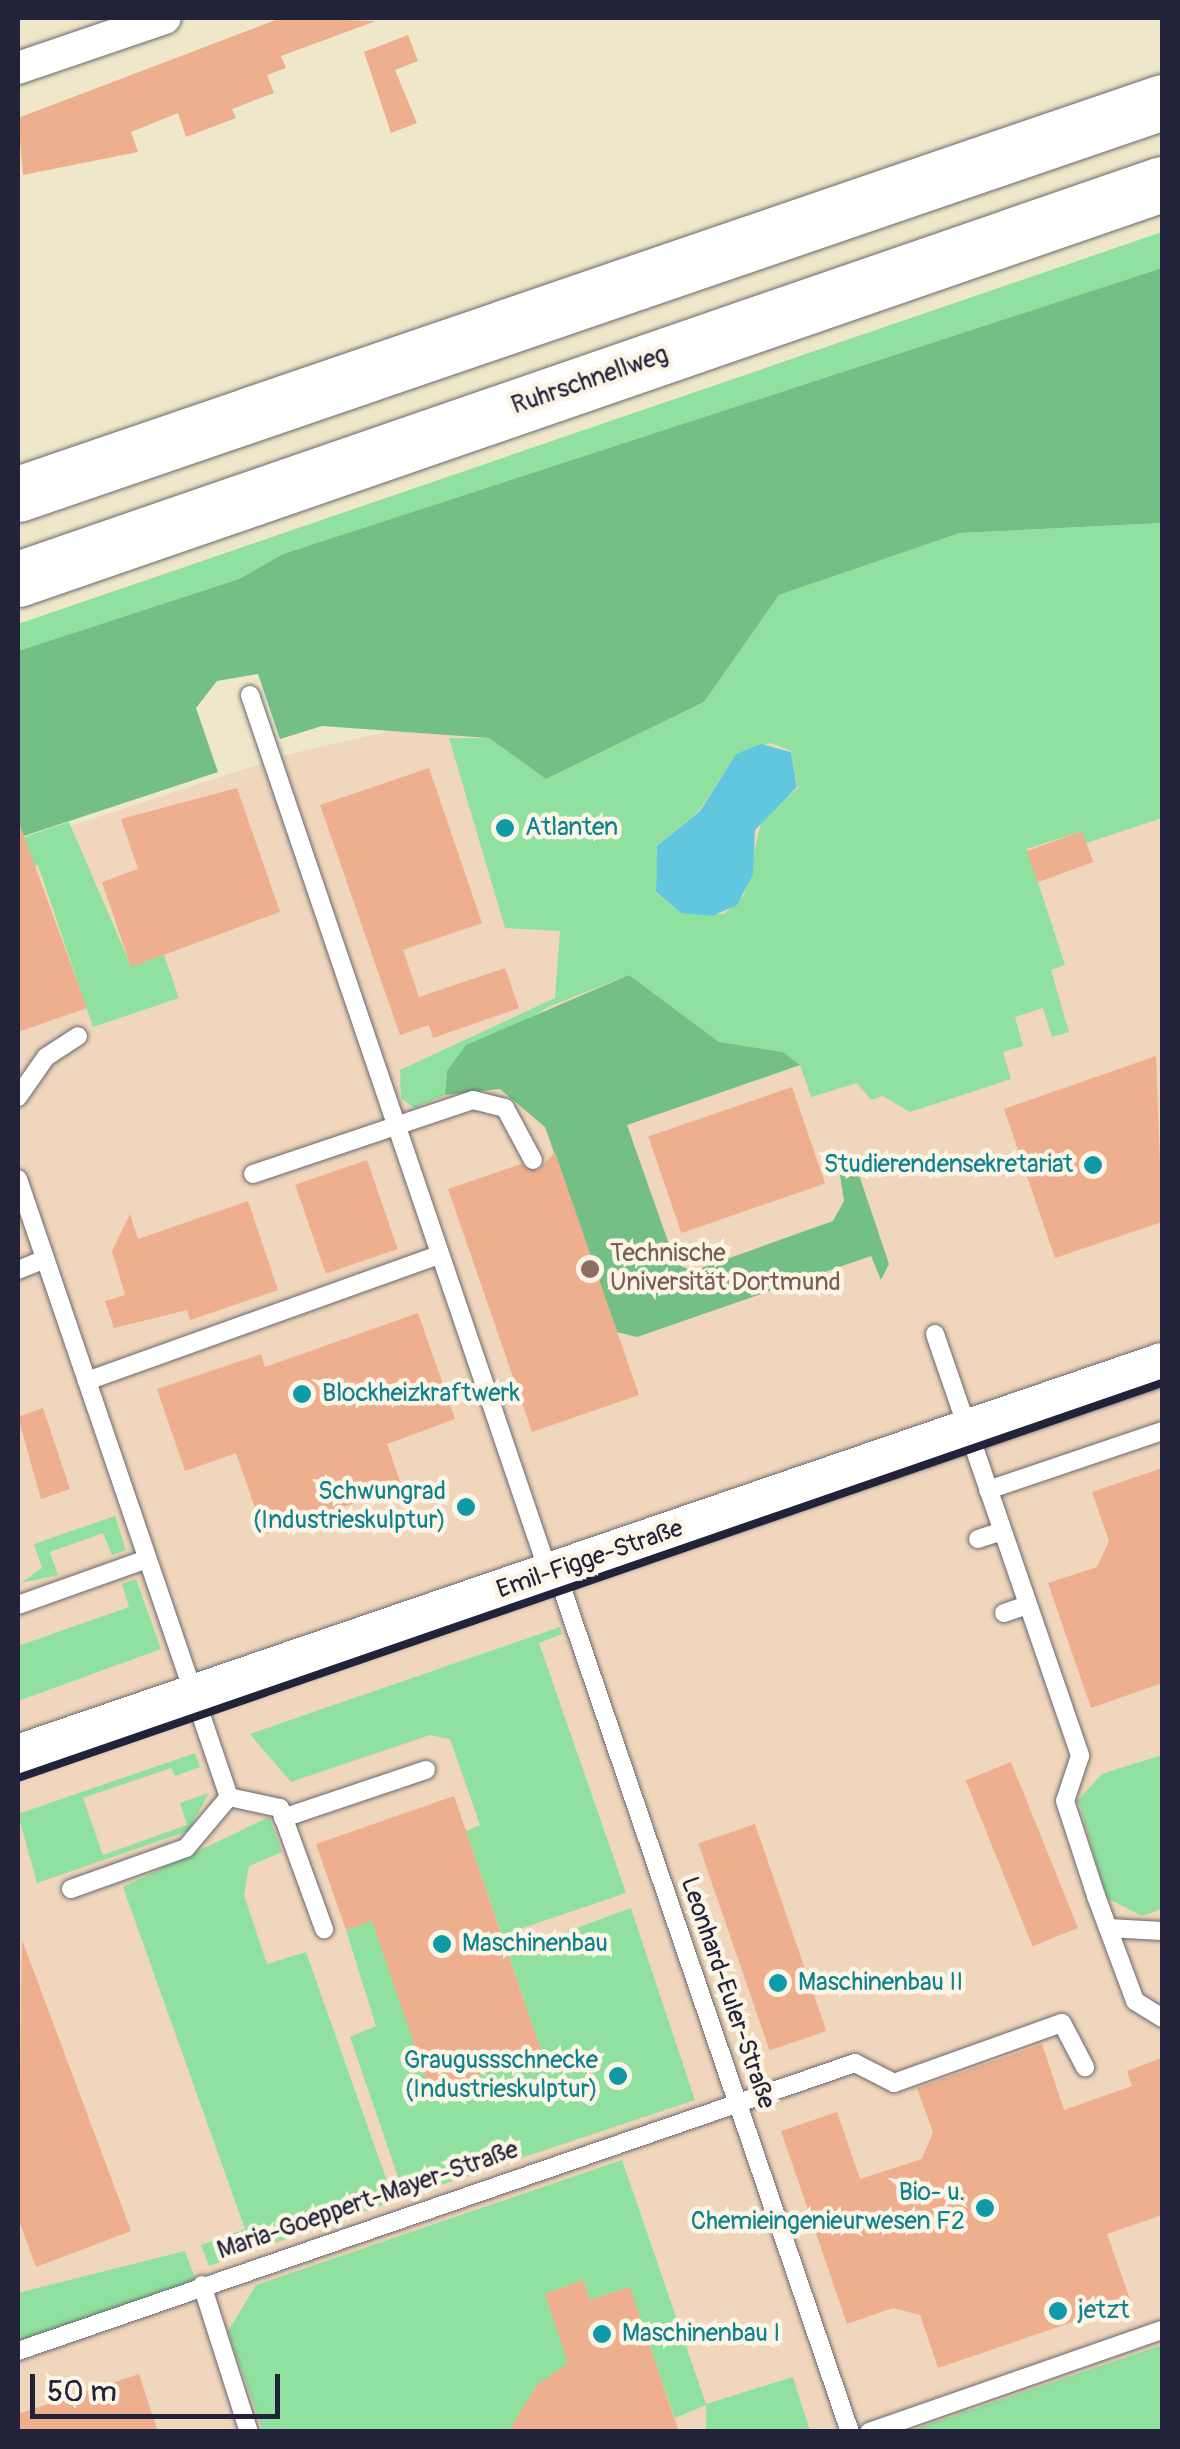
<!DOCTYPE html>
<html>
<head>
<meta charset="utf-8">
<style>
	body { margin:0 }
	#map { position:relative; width:1180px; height:2449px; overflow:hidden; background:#efe7c9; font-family:Pangolin,sans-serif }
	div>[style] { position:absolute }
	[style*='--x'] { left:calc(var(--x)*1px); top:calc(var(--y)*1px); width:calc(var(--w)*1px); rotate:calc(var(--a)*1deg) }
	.built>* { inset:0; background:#efd6bc }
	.green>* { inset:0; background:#90e1a0 }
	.forest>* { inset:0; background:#74bf86 }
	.water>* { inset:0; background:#61c7de }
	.building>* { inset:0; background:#eeaf8f; transform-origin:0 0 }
	.roads { filter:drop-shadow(0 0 2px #6a676d) drop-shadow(0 0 2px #6a676d) }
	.service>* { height:18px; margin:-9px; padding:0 9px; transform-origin:9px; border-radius:9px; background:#fff }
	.minor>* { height:32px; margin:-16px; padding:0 16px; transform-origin:16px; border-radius:16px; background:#fff }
	.tertiary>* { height:42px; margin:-21px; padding:0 21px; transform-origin:21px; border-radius:21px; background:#fff }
	.motorway>* { height:55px; margin:-27.5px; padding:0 27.5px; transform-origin:27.5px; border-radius:27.5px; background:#fff }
	.rail>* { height:8px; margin:-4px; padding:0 4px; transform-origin:4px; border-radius:4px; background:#22223b }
	.dots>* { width:28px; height:28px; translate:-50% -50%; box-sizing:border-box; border:5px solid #fcf5e5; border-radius:50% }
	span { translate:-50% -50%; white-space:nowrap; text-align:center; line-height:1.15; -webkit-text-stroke:9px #fcf5e5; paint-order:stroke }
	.street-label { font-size:25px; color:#22223b }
	.culture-label { font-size:25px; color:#0d838f }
	.left { translate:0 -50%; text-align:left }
	.right { translate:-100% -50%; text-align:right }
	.education-label { font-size:25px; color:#785e54 }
	.frame { position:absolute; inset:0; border:20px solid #22223b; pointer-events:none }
	.scale { position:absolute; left:30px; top:2374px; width:250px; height:45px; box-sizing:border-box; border:5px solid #22223b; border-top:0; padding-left:12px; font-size:30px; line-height:35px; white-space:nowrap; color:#22223b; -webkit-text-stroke:8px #fcf5e5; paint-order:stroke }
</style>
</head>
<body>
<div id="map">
	<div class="built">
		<div style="clip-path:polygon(693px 662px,1162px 745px,1162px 2431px,18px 2431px,18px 843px,294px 753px)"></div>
	</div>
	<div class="green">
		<div style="clip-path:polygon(1162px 232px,1162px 268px,283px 554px,239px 579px,18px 651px,18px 624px)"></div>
		<div style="clip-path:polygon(evenodd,1162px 523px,1162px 818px,1086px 843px,1082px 831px,1027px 849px,1065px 965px,1051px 970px,1069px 1032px,1052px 1037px,1043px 1008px,1015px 1017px,1023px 1046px,1003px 1052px,1011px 1079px,910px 1112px,883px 1096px,871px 1100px,857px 1083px,811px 1097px,800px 1065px,783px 1052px,719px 1042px,629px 975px,548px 1007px,447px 1071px,445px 1095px,414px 1108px,401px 1098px,400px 1070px,555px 998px,560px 931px,505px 928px,449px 738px,489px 738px,546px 779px,704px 702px,779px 595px,960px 533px,1162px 523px,771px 743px,791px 751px,798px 788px,762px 819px,744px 895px,724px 914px,681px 913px,656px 893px,657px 846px,699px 811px,736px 754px,771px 743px)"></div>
		<div style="clip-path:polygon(69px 822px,131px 966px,164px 955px,179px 998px,93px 1027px,38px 865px,18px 872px,18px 839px)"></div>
		<div style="clip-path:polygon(115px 1516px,126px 1550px,112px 1555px,103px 1533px,50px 1552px,58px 1575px,21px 1583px,42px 1568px,34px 1544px)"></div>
		<div style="clip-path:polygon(136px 1579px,161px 1649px,18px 1701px,18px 1646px,129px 1607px,122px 1584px)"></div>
		<div style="clip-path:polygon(560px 1627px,562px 1634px,539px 1643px,626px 1893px,502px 1935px,466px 1831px,480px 1825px,450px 1739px,430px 1735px,291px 1782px,250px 1734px)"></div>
		<div style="clip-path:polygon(195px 1753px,200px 1767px,175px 1776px,171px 1768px,83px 1798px,103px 1855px,187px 1825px,180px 1803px,209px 1793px,188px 1831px,37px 1883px,18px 1814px)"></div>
		<div style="clip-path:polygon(1162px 1755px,1162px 1909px,1142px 1916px,1107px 1898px,1078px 1800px,1102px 1774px)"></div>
		<div style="clip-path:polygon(269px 1817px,282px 1852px,249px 1866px,244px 1895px,267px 1964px,306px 1952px,394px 2201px,209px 2266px,201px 2245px,245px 2229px,123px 1887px)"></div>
		<div style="clip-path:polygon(631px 1908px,695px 2100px,405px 2197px,350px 2037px,376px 2026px,346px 1930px,372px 1921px,431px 2091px,542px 2053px,508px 1953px)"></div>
		<div style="clip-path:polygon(622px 2160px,706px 2404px,793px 2377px,810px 2431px,706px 2431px,706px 2405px,675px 2418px,629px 2287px,590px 2300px,583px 2280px,545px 2294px,570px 2368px,537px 2385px,509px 2431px,263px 2431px,228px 2331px,256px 2285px)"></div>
		<div style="clip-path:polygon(185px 2251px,196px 2281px,18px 2342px,18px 2293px)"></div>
		<div style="clip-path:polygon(1162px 2345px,1162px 2431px,909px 2431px)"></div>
	</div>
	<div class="forest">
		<div style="clip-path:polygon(1162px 268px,1162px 523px,960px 533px,779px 595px,704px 702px,546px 779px,489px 738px,322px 726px,280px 739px,258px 674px,217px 681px,196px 708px,218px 772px,18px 838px,18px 651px,239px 579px,283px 554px)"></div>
		<div style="clip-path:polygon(629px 975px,719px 1042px,783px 1052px,800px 1065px,627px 1125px,676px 1264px,693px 1271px,833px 1221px,844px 1201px,840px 1175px,857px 1169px,889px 1264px,881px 1280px,871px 1256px,637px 1337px,617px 1332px,545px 1127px,500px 1089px,445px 1095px,447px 1071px,466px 1045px)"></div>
	</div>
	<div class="water">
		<div style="clip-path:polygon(761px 744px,791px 752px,797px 787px,755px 830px,753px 874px,737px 905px,712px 916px,681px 913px,656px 892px,657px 846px,700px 811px,736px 754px)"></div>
	</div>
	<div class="building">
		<div style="clip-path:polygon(281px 18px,376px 21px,281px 56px,286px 68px,267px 75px,274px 93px,232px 109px,236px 118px,186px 137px,178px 113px,131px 132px,138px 152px,23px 175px,18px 118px)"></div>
		<div style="clip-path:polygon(408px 35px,418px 61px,395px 70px,417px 123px,391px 133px,364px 52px)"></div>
		<div style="clip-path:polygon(429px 768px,482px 923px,403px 950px,419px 997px,505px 968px,519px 1008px,433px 1038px,429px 1025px,400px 1035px,320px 805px)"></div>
		<div style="clip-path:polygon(237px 788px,280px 912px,131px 967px,102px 882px,138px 869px,121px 819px)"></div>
		<div style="clip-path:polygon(18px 820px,87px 1008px,18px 1032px)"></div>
		<div style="left:1082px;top:831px;width:33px;height:59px;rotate:70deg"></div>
		<div style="clip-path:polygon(1156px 1056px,1162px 1222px,1055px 1258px,1004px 1109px)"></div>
		<div style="left:792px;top:1087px;width:102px;height:152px;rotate:71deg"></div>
		<div style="clip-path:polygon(555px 1152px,639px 1395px,532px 1432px,448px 1189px,521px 1164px,538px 1171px)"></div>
		<div style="left:367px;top:1160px;width:94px;height:76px;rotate:71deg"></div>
		<div style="clip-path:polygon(248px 1201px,278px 1290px,190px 1320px,187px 1310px,114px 1328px,105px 1301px,125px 1295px,112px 1251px,130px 1214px,138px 1239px)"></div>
		<div style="clip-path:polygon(418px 1313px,455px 1419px,387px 1444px,402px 1487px,264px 1534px,236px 1453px,185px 1471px,157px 1389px,261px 1354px,265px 1367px)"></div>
		<div style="clip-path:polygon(43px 1408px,70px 1489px,41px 1499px,18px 1417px)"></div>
		<div style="clip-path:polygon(1162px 1468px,1162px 1683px,1091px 1708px,1048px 1583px,1097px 1567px,1109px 1541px,1092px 1492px)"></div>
		<div style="left:1011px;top:1762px;width:179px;height:49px;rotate:68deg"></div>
		<div style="clip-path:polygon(454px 1796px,542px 2053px,430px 2091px,372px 1921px,346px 1930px,316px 1844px)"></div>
		<div style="left:755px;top:1824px;width:219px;height:60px;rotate:71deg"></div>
		<div style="clip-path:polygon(22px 1940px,131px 2231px,36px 2267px,18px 2218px)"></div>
		<div style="clip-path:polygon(1042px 2044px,1064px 2110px,1132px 2086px,1127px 2071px,1162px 2058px,1162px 2215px,1107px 2234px,1131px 2302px,938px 2368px,920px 2315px,893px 2308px,847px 2324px,781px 2131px,837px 2112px,860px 2179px,922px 2159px,933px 2132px,917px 2088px)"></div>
		<div style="clip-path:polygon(583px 2280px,590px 2300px,630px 2287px,679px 2432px,508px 2432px,537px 2385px,568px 2363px,545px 2294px)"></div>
		<div style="clip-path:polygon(139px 2374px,158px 2432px,18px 2432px,18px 2414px)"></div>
	</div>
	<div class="roads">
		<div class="service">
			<div style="--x:250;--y:695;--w:928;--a:71.21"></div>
			<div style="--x:18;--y:1097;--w:49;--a:-55"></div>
			<div style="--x:46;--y:1057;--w:38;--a:-33"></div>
			<div style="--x:253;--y:1174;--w:232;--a:-18.6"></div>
			<div style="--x:473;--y:1100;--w:33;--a:14"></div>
			<div style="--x:505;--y:1108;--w:59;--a:61.7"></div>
			<div style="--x:18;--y:1179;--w:653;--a:71.15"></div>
			<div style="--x:229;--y:1797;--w:52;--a:12.2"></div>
			<div style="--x:280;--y:1808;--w:129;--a:70"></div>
			<div style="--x:18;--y:1270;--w:29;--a:-22"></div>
			<div style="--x:935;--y:1334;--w:446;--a:71"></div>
			<div style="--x:1080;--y:1756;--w:47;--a:108.4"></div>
			<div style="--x:1065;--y:1801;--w:100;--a:71.9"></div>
			<div style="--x:1096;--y:1896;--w:112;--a:69.6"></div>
			<div style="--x:1135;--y:2001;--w:32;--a:32"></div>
			<div style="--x:87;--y:1381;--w:372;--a:-19.7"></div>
			<div style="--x:988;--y:1490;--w:184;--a:-18.7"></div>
			<div style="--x:978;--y:1539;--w:25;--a:-18"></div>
			<div style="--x:556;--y:1571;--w:910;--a:71.15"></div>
			<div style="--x:18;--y:1605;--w:137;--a:-19.6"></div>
			<div style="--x:1004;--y:1613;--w:24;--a:-19"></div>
			<div style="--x:283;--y:1818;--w:151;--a:-18.6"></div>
			<div style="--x:71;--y:1889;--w:122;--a:-19.6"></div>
			<div style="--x:186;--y:1848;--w:67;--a:-49.9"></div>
			<div style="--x:1108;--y:1928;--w:54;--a:3.2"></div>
			<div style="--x:202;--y:2285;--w:154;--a:72.3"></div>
			<div style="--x:18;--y:2351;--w:885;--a:-18.99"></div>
			<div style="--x:855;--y:2063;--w:44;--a:27.1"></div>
			<div style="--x:894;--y:2083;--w:178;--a:-19.7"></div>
			<div style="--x:1062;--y:2023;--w:50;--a:62.4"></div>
			<div style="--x:869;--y:2432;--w:310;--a:-19.2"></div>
		</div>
		<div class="minor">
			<div style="--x:18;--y:68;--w:155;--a:-18.8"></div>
		</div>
		<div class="tertiary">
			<div style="--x:18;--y:1756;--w:1209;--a:-18.91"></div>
		</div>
		<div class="motorway">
			<div style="--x:18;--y:494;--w:1209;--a:-18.91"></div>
			<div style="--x:18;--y:579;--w:1210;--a:-19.05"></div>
		</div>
	</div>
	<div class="rail">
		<div style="--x:18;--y:1778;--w:1210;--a:-19.05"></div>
	</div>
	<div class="dots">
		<div style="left:505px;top:828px;background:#0f9aa8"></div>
		<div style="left:1093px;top:1165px;background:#0f9aa8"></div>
		<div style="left:590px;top:1269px;background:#8d6e63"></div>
		<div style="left:302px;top:1394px;background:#0f9aa8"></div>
		<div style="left:466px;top:1507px;background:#0f9aa8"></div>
		<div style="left:442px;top:1944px;background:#0f9aa8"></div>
		<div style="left:778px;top:1983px;background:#0f9aa8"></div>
		<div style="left:618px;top:2076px;background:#0f9aa8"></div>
		<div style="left:985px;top:2208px;background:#0f9aa8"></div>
		<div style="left:1058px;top:2311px;background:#0f9aa8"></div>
		<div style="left:602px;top:2334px;background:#0f9aa8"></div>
	</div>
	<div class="street-label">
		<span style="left:590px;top:381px;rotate:-19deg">Ruhrschnellweg</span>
		<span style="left:590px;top:1560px;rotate:-19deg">Emil-Figge-Straße</span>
		<span style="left:727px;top:1993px;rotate:71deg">Leonhard-Euler-Straße</span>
		<span style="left:368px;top:2201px;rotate:-19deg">Maria-Goeppert-Mayer-Straße</span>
	</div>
	<div class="culture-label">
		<span class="left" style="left:525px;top:828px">Atlanten</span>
		<span class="right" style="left:1073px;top:1165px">Studierendensekretariat</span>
		<span class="left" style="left:322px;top:1394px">Blockheizkraftwerk</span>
		<span class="right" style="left:446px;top:1507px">Schwungrad<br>(Industrieskulptur)</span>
		<span class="left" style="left:462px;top:1944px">Maschinenbau</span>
		<span class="left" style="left:798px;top:1983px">Maschinenbau II</span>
		<span class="right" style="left:598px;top:2076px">Graugussschnecke<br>(Industrieskulptur)</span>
		<span class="right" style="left:965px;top:2208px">Bio- u.<br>Chemieingenieurwesen F2</span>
		<span class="left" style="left:1078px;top:2311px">jetzt</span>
		<span class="left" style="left:622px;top:2334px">Maschinenbau I</span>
	</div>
	<div class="education-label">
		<span class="left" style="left:610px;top:1269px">Technische<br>Universität Dortmund</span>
	</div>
	<div class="frame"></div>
	<div class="scale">50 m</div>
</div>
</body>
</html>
